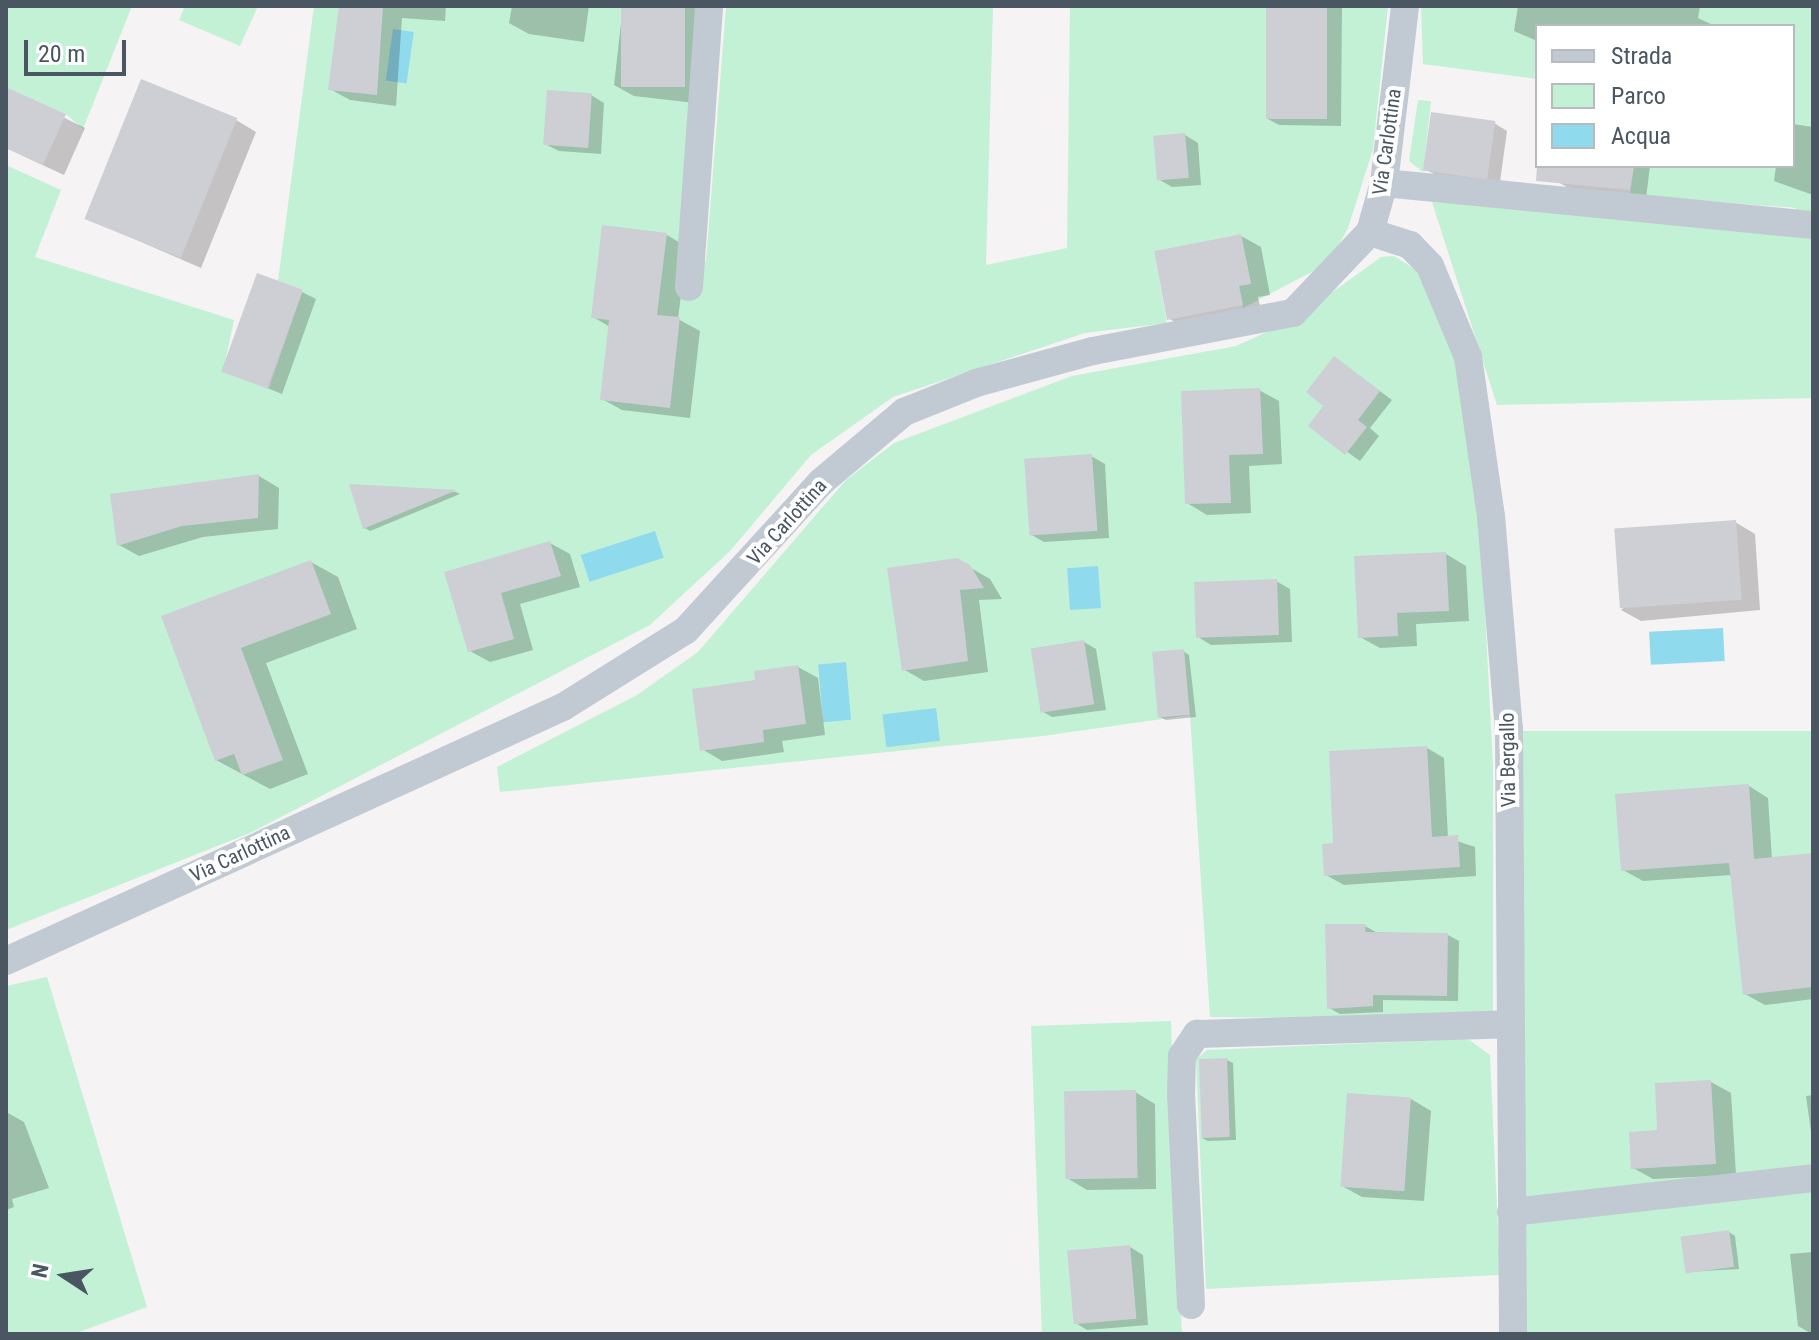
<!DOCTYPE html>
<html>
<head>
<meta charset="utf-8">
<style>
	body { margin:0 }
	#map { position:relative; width:1819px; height:1340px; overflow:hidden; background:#f5f3f3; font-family:"Roboto Condensed",sans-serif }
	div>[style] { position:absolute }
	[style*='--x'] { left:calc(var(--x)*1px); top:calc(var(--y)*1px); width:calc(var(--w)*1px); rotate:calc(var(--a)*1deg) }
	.green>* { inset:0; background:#c3f1d5; transform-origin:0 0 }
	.water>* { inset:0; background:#90daee; transform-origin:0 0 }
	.shadow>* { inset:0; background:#0003 }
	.building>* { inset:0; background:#cdcfd5; transform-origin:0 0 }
	.street>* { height:28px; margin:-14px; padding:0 14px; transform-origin:14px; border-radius:14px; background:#c1cad2 }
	span { translate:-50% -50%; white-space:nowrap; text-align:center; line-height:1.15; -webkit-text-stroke:8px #fff; paint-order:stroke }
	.street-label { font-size:20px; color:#4a5661 }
	.frame { position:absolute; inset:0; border:8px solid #4a5661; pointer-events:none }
	.legend { position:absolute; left:1535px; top:24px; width:260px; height:144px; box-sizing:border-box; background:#fff; border:2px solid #b7bbc0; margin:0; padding:10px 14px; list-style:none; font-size:24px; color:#4a5661 }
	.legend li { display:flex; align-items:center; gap:16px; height:40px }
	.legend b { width:40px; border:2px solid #b7bbc0 }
	.north { position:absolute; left:24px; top:1236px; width:80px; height:80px; -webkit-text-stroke:6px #fff; paint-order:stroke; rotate:282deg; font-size:22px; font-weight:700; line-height:32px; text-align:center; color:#4a5661 }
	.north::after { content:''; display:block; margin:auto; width:28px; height:36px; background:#4a5661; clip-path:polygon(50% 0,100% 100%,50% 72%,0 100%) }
	.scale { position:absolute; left:24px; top:40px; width:102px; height:36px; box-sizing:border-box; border:4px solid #4a5661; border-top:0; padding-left:10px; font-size:24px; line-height:28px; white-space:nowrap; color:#4a5661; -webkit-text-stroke:6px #fff; paint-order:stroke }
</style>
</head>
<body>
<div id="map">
	<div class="green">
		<div style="clip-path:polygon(6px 6px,132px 6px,83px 129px,66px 114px,6px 87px)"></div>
		<div style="clip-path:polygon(185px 6px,258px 6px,240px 46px,179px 20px)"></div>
		<div style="clip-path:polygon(314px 6px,696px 6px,678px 263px,706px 261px,726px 6px,993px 6px,986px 265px,1067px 248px,1070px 6px,1388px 6px,1373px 149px,1348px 228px,1329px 263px,1243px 308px,1239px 286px,1251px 283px,1241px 234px,1154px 251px,1167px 323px,1085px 333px,893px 397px,811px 455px,730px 551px,650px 625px,250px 833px,6px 930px,6px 165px,61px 190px,35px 257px,234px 320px,223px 372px,269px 388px,303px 290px,278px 281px)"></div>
		<div style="clip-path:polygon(1421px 6px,1813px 6px,1813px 398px,1497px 405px,1432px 202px,1580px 208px,1783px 231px,1796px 208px,1630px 195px,1634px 166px,1793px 166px,1793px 26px,1537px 26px,1537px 79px,1423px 64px)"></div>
		<div style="clip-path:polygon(1418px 100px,1431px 101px,1423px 172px,1409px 161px)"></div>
		<div style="clip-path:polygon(1394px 256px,1416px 270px,1459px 354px,1480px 517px,1493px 766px,1493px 1013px,1390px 1019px,1210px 1017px,1190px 715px,1043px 736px,500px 792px,497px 767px,637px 695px,698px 652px,846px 480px,894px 443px,1072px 376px,1236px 346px,1294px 320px,1381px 257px)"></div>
		<div style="left:1813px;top:731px;width:603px;height:291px;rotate:90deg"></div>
		<div style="clip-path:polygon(47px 977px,147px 1307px,74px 1334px,6px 1334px,6px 986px)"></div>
		<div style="left:1171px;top:1021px;width:313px;height:140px;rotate:88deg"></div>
		<div style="clip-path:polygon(1468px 1039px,1490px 1055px,1500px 1275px,1206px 1289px,1196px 1059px,1207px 1050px)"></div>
	</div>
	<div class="water">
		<div style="left:393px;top:29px;width:21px;height:52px;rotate:8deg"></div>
		<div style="left:655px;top:531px;width:28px;height:78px;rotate:72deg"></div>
		<div style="left:1098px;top:566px;width:42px;height:31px;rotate:86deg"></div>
		<div style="left:1723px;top:628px;width:33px;height:74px;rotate:87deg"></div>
		<div style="left:846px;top:662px;width:58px;height:28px;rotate:85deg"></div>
		<div style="left:936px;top:708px;width:33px;height:54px;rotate:83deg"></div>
	</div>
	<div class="shadow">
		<div style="clip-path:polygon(336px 6px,446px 6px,445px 21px,402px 18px,396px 106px,350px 100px,330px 89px,340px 9px)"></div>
		<div style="clip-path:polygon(512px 6px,589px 6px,584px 42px,529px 34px,509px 23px)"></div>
		<div style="clip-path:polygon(623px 6px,706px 6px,695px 103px,634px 96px,614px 85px)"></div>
		<div style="clip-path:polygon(1266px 6px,1342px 6px,1341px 126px,1279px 125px,1266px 118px)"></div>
		<div style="clip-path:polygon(1518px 6px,1700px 6px,1698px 18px,1715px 26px,1537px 26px,1537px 41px,1514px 31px)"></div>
		<div style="clip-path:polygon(6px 89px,85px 128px,64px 175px,6px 148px)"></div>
		<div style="clip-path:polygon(591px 95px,604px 103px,601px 154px,559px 151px,545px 144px)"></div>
		<div style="clip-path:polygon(236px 120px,256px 132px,201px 268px,86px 218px)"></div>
		<div style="clip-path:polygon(1494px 123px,1507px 131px,1500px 182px,1438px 176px,1425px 169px)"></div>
		<div style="clip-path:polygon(1793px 124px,1813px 127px,1813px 195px,1774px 181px,1776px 166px,1793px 166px)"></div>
		<div style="clip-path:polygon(1185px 135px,1198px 143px,1201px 185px,1172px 187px,1158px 179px)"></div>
		<div style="clip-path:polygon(1560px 166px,1650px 166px,1646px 198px,1574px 191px,1558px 182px)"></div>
		<div style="clip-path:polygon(667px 235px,687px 247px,678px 319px,700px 331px,690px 418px,622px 410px,602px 399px,610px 327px,593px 317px)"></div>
		<div style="clip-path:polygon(1241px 236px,1261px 247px,1270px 295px,1258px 297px,1262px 316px,1189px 330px,1168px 318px)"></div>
		<div style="clip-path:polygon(302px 292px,316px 299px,282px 394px,225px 371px)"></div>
		<div style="clip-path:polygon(1335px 358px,1392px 400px,1370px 428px,1379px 436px,1360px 461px,1311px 426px,1325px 406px)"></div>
		<div style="clip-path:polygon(1259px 390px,1279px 401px,1282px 464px,1249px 466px,1251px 513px,1207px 515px,1187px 503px)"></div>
		<div style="clip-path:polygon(1091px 456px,1105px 464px,1109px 538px,1044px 542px,1030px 534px)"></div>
		<div style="clip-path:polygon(259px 476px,279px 488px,278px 529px,203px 537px,139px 556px,119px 545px)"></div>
		<div style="clip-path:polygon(352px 486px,456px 492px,460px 494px,370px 531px,365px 528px)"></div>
		<div style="clip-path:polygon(1735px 522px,1755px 534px,1760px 610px,1641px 621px,1621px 610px)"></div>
		<div style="clip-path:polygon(550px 543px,570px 554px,580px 587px,520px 604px,533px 650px,490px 662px,470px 651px,447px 573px)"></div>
		<div style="clip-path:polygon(1446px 554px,1466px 566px,1469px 621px,1416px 624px,1417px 646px,1380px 648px,1360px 637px)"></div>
		<div style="clip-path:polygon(957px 560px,990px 579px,1002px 599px,979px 600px,988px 672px,924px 681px,903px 669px)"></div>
		<div style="clip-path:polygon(311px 562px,338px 577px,357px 629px,266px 663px,308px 774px,270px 789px,216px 760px,163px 617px)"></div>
		<div style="clip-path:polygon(1276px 581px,1290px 589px,1292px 642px,1211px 645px,1198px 637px)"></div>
		<div style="clip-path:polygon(1084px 642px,1096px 649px,1106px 710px,1052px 717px,1040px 710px)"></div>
		<div style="clip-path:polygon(1183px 651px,1189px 655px,1196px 717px,1166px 720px,1160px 717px)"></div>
		<div style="clip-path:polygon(798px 667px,818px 678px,825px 735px,782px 741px,784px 752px,722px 761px,702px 749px,757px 682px)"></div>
		<div style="clip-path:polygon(1427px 748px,1444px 758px,1448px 838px,1475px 847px,1476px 876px,1344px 885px,1326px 875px,1335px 845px)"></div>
		<div style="clip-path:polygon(1749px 786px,1768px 798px,1772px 859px,1813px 855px,1813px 999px,1765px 1005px,1745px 994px,1732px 875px,1643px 881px,1623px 870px)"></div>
		<div style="clip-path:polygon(1365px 926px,1376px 932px,1448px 935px,1459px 941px,1458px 1001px,1383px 1000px,1383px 1012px,1340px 1014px,1329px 1008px)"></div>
		<div style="clip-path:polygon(1227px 1060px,1233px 1063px,1236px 1140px,1208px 1141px,1202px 1138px)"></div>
		<div style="clip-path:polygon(1711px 1082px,1731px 1093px,1736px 1175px,1653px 1179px,1633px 1168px,1659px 1132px)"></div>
		<div style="clip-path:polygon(1135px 1092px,1155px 1104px,1156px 1189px,1087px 1190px,1067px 1178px)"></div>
		<div style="clip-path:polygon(1813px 1095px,1813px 1146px,1806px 1096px)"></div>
		<div style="clip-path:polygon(1411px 1099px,1431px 1111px,1424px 1201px,1362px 1197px,1342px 1186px)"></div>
		<div style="clip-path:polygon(6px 1112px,24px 1122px,49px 1188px,12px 1199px,14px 1207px,6px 1210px)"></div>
		<div style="clip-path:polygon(1729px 1232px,1735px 1236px,1739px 1269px,1687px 1272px)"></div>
		<div style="clip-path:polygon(1130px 1247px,1143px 1255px,1148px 1325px,1087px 1330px,1074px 1322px)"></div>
		<div style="clip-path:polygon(1813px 1252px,1813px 1334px,1812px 1334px,1798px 1326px,1790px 1254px)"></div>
	</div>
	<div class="building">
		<div style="clip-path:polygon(339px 6px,383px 6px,377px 95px,328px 90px)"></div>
		<div style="left:621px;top:6px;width:64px;height:81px"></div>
		<div style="left:1266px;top:6px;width:61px;height:113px"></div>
		<div style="left:141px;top:79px;width:104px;height:151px;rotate:22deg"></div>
		<div style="clip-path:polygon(6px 87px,66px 114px,43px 165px,6px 148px)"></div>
		<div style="left:547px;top:90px;width:45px;height:55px;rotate:4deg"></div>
		<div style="left:1431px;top:112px;width:65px;height:59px;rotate:8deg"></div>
		<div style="left:1185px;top:133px;width:45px;height:32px;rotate:85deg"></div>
		<div style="clip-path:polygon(1537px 166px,1634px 166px,1630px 190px,1536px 181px)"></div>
		<div style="clip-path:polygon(602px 225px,667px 233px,657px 315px,680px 317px,670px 408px,600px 400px,609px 320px,591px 318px)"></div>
		<div style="clip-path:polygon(1241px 234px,1251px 284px,1239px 286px,1243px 305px,1167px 320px,1154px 251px)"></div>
		<div style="left:257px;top:273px;width:49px;height:105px;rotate:20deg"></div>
		<div style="clip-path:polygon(1334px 356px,1380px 391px,1358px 420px,1367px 427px,1345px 455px,1308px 426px,1323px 406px,1306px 392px)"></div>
		<div style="clip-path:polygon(1260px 388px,1263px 454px,1229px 455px,1231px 503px,1185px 504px,1181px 391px)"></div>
		<div style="left:1092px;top:454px;width:77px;height:68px;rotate:86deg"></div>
		<div style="clip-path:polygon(259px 474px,258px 518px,182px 526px,117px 546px,110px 494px)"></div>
		<div style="clip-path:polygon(349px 484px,457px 490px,363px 529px)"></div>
		<div style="left:1736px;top:520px;width:80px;height:122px;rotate:86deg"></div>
		<div style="clip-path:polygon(550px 541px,561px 576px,501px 593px,514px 639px,468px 652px,444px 572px)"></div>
		<div style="clip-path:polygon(1446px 552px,1449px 611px,1397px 613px,1398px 636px,1358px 638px,1354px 556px)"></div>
		<div style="clip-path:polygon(957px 558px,970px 565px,984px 588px,960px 590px,968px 661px,902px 671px,887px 568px)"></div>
		<div style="clip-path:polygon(311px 560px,331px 614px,241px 648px,283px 760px,242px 775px,234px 754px,215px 761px,161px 616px)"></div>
		<div style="left:1277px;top:579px;width:56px;height:83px;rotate:88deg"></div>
		<div style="left:1084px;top:640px;width:65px;height:54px;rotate:81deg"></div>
		<div style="left:1184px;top:649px;width:66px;height:32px;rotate:85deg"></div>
		<div style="clip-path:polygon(798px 665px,806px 724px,763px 730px,764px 742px,700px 751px,692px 689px,755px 680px,754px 671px)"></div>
		<div style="clip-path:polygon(1427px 746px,1432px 837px,1458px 835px,1460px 867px,1324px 876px,1322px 844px,1333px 843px,1329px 751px)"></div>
		<div style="clip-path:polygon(1749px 784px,1754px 859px,1813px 853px,1813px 987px,1743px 995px,1729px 863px,1621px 871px,1615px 794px)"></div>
		<div style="clip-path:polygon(1325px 924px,1366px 924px,1365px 932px,1448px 933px,1447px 996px,1373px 995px,1373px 1006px,1327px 1009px)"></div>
		<div style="left:1227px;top:1058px;width:79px;height:28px;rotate:88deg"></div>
		<div style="clip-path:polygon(1711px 1080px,1716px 1164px,1631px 1169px,1629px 1132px,1657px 1130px,1655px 1083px)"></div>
		<div style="left:1136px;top:1090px;width:88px;height:72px;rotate:89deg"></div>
		<div style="left:1347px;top:1093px;width:64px;height:94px;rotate:4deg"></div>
		<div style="left:1729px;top:1230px;width:37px;height:49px;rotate:82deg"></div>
		<div style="left:1130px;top:1245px;width:74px;height:63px;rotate:85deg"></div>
	</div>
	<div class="street">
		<div style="--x:1384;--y:183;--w:431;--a:5.6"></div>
		<div style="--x:1370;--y:232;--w:42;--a:18"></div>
		<div style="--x:1410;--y:245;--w:29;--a:46"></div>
		<div style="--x:1430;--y:266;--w:99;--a:67.3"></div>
		<div style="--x:1468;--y:357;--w:161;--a:81.8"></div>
		<div style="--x:1491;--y:516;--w:214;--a:85.2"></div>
		<div style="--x:1509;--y:729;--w:605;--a:89.62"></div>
		<div style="--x:689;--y:287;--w:282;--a:-85.9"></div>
		<div style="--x:6;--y:961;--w:612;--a:-24.51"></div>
		<div style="--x:563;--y:707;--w:145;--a:-32"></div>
		<div style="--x:686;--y:630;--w:200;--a:-47.6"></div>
		<div style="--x:821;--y:482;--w:109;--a:-40.1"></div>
		<div style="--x:904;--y:412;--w:78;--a:-21.9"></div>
		<div style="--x:976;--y:383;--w:121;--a:-15.3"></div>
		<div style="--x:1093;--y:351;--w:204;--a:-10.8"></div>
		<div style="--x:1293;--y:313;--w:112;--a:-46.5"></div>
		<div style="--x:1370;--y:232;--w:51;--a:-74.1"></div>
		<div style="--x:1384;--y:183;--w:178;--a:-83.2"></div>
		<div style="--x:1511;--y:1212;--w:304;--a:-6.4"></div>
		<div style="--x:1191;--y:1305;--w:209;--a:-92.7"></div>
		<div style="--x:1181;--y:1096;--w:40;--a:-88.6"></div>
		<div style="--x:1182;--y:1056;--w:27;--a:-56"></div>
		<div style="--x:1197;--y:1034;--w:311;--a:-1.8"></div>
	</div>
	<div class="street-label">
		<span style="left:1387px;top:142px;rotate:-82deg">Via Carlottina</span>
		<span style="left:787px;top:522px;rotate:-48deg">Via Carlottina</span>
		<span style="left:1508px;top:760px;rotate:-91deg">Via Bergallo</span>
		<span style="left:240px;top:854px;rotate:-25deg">Via Carlottina</span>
	</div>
	<div class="frame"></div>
	<ul class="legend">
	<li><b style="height:10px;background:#c1cad2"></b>Strada</li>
	<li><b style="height:22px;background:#c3f1d5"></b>Parco</li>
	<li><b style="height:22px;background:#90daee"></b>Acqua</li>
	</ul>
	<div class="north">N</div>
	<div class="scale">20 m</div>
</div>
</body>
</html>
